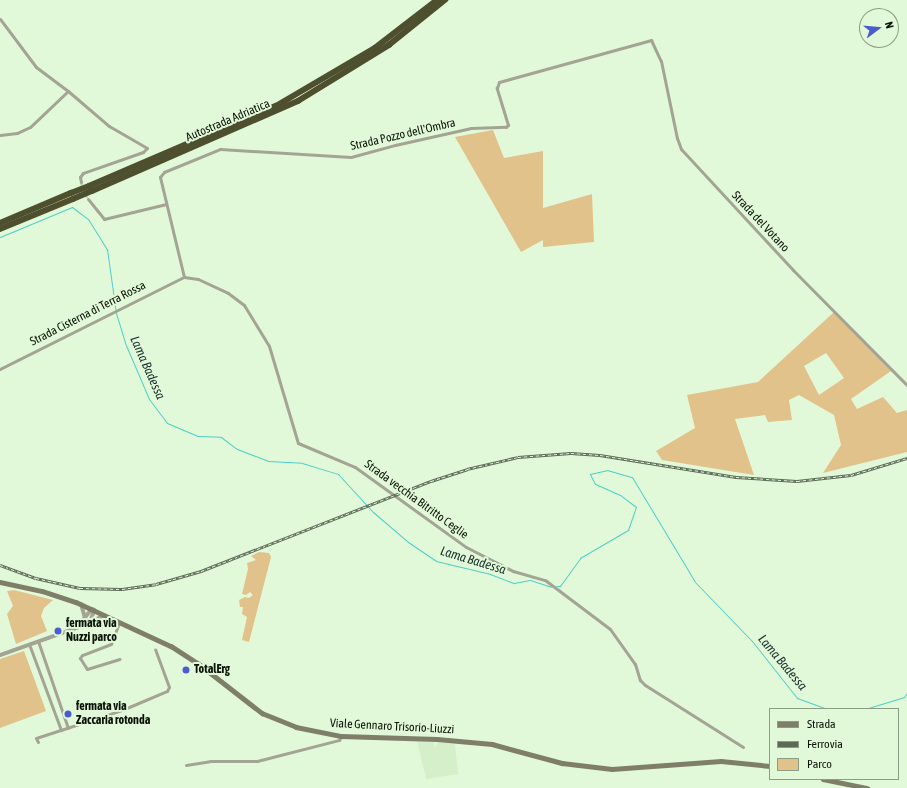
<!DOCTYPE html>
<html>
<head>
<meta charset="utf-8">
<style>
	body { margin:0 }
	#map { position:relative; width:907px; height:788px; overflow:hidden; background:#e2f9d9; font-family:"Asap Condensed",sans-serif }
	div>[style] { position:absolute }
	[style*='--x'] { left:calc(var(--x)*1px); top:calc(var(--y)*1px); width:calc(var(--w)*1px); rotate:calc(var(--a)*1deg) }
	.built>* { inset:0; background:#d4efc9 }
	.green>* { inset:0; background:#e1c28a }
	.stream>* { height:1px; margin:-0.5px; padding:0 0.5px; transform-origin:0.5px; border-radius:0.5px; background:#4cd0ca }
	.minor-tunnel>* { height:3px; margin-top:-1.5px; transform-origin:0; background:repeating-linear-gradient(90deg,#c2d7ba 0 3px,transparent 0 4.5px) }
	.minor>* { height:3px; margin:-1.5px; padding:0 1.5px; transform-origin:1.5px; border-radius:1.5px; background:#a4a495 }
	.tertiary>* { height:4px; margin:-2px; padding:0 2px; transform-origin:2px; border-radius:2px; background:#a4a495 }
	.secondary>* { height:4.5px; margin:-2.25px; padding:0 2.25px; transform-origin:2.25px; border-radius:2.25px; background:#7f7f69 }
	.motorway>* { height:5.5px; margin:-2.75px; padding:0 2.75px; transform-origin:2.75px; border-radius:2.75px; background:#4e4f2f }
	.rail>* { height:2.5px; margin-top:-1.25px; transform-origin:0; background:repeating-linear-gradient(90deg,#e2f9d9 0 3px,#5c6957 0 6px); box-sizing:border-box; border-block:1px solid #5c6957 }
	.motorway-bridge>* { height:5.5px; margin:-2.75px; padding:0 2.75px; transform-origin:2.75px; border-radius:2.75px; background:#4e4f2f }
	.dots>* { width:11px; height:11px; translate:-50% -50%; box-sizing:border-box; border:2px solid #e2f9d9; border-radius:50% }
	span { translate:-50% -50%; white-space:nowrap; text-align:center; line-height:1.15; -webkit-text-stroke:4px #e2f9d9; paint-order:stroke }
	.street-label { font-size:12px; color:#0c1409 }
	.poi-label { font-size:12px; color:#0c1409; font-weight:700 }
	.left { translate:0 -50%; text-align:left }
	.water-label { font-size:13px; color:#1a302f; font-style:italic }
	.legend { position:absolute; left:769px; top:708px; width:130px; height:72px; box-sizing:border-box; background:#e2f9d9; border:1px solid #8c9d86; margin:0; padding:5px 7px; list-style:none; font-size:12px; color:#0c1409 }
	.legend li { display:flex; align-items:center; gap:8px; height:20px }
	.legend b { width:20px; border:1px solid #8c9d86 }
	.north { position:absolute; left:859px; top:8px; width:40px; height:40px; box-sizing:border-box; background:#e2f9d9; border:1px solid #8c9d86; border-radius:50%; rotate:74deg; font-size:11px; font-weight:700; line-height:16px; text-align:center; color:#0c1409 }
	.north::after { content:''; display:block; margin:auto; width:14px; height:18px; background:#4b5bd0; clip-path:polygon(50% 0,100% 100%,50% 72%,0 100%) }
</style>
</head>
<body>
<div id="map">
	<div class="built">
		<div style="clip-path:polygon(417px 741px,434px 742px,435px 748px,438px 742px,455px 744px,458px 774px,426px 779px)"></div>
	</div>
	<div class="green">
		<div style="clip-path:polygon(493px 130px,504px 158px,543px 151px,543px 208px,592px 194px,594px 242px,543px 247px,543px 240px,521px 252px,455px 137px)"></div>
		<div style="clip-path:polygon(evenodd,834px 312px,891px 371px,851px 399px,857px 409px,883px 397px,897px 413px,907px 410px,907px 452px,823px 473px,841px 445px,834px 415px,799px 395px,789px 400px,792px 420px,768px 422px,765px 415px,735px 419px,754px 475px,662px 460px,656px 451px,695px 428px,687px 395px,758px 382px,834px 312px,826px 353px,844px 378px,819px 395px,804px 366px,826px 353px)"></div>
		<div style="clip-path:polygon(259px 552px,269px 553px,271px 557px,249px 642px,242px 640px,247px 617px,242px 614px,243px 607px,240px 607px,239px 600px,245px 597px,249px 598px,253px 595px,250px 592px,246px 595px,242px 594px,248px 569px,247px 563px,256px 560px,251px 556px)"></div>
		<div style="clip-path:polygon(14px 590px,53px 600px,44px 608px,41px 616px,47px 631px,16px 644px,7px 614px,13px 606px,7px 591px)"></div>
		<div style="clip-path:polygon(24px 651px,46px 711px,0 728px,0 659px)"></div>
	</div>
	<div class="stream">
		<div style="--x:0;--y:237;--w:78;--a:-22.6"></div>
		<div style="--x:72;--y:207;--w:20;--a:37"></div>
		<div style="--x:88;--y:219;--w:36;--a:58"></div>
		<div style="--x:107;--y:249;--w:65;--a:82"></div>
		<div style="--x:116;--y:313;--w:31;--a:73"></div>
		<div style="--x:125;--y:343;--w:61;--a:66.8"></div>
		<div style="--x:149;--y:399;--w:30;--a:53"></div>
		<div style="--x:167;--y:423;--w:34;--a:23"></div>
		<div style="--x:198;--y:436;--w:23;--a:2"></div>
		<div style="--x:221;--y:437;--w:20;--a:37"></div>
		<div style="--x:237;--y:449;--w:33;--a:21"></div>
		<div style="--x:268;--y:461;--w:34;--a:3"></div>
		<div style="--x:302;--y:463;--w:38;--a:17"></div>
		<div style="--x:338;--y:474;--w:52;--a:47.4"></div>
		<div style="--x:373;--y:512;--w:46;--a:40.6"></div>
		<div style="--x:408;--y:542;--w:34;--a:34"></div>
		<div style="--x:436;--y:561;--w:56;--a:13.5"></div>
		<div style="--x:490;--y:574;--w:26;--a:21"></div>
		<div style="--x:514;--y:583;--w:16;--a:-11"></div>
		<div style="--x:530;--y:580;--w:22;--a:18"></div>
		<div style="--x:556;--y:586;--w:4;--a:0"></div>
		<div style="--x:560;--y:586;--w:34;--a:-54"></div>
		<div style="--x:580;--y:558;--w:56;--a:-30.3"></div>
		<div style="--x:628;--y:530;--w:24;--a:-71"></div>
		<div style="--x:636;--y:507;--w:20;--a:-143"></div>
		<div style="--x:620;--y:495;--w:27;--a:-156"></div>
		<div style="--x:595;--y:484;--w:11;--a:-117"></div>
		<div style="--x:590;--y:474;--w:17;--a:-13"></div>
		<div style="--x:607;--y:470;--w:26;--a:16"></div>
		<div style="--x:632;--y:477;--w:122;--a:59"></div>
		<div style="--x:695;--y:582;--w:82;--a:46"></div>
		<div style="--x:752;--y:641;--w:73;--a:51.7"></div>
		<div style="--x:797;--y:698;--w:33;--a:20"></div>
		<div style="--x:865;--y:709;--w:41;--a:-17.1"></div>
		<div style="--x:904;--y:697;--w:5;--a:-53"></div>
	</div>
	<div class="minor-tunnel">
		<div style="--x:81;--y:182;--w:18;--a:68"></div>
	</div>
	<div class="minor">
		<div style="--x:0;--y:19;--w:60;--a:53.1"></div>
		<div style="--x:36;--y:67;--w:40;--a:37"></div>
		<div style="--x:68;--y:91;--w:52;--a:136.5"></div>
		<div style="--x:30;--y:127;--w:14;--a:155"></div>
		<div style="--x:17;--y:133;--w:17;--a:173"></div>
		<div style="--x:68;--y:91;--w:54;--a:40.5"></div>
		<div style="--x:109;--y:126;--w:44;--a:30.1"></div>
		<div style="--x:147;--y:148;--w:6;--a:135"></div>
		<div style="--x:143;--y:152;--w:64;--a:160.7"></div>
		<div style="--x:83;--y:173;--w:5;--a:127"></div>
		<div style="--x:80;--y:177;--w:5;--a:79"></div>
		<div style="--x:88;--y:199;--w:26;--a:51"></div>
		<div style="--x:104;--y:219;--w:64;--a:-13.6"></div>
		<div style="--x:184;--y:277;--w:103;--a:-103.5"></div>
		<div style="--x:160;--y:177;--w:6;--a:-51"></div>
		<div style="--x:164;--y:172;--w:61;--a:-22.3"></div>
		<div style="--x:220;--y:149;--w:131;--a:3.5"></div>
		<div style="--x:351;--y:157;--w:46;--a:-15.3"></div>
		<div style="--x:395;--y:145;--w:78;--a:-12.6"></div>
		<div style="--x:471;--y:128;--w:35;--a:-2"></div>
		<div style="--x:506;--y:127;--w:3;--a:-45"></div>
		<div style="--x:508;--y:125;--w:39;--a:-107"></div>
		<div style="--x:497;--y:88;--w:6;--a:-72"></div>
		<div style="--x:499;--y:82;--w:158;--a:-15.4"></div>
		<div style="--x:651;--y:40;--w:23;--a:65"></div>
		<div style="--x:661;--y:61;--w:79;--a:78.3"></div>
		<div style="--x:677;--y:138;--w:12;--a:70"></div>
		<div style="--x:681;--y:149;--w:165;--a:47.2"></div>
		<div style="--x:793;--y:270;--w:162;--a:45.3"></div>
		<div style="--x:184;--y:277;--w:14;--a:8"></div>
		<div style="--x:198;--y:279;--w:33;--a:25"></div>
		<div style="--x:228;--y:293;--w:20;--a:37"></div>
		<div style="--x:244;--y:305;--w:48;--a:58.6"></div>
		<div style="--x:269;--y:346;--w:101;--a:73.4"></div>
		<div style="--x:298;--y:443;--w:62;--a:22.8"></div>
		<div style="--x:355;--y:467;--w:137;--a:35.8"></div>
		<div style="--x:466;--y:547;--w:53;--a:27.1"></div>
		<div style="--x:513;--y:571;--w:33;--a:16"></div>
		<div style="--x:545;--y:580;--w:81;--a:37"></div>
		<div style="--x:610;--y:629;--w:43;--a:54.5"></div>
		<div style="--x:635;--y:664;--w:17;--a:73"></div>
		<div style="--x:640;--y:680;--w:7;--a:45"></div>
		<div style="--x:645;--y:685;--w:116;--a:32.3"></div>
		<div style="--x:0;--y:369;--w:206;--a:-26.6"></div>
		<div style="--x:119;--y:623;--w:22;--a:111"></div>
		<div style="--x:111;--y:644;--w:31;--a:159"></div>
		<div style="--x:82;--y:655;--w:4;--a:124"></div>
		<div style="--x:80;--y:658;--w:13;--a:58"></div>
		<div style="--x:87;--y:669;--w:34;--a:-17"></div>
		<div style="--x:38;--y:641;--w:92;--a:71"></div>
		<div style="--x:29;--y:644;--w:92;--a:69.6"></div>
		<div style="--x:38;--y:742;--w:4;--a:-117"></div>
		<div style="--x:36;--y:738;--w:90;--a:-18"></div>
		<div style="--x:122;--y:710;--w:49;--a:-22.9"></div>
		<div style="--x:167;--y:691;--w:4;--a:-63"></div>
		<div style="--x:169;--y:687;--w:40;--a:-110.2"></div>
		<div style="--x:186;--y:765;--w:24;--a:-9"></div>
		<div style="--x:210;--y:761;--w:47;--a:0"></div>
		<div style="--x:257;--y:761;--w:85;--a:-14.4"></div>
		<div style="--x:339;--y:740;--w:4;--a:-63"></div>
	</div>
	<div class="tertiary">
		<div style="--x:81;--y:604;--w:15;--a:74"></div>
		<div style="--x:90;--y:623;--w:14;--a:-73"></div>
		<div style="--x:78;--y:626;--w:22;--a:-51"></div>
		<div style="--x:0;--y:655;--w:96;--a:-19.6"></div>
		<div style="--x:90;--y:623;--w:16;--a:-30"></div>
	</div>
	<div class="secondary">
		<div style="--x:0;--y:582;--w:43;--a:12.1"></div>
		<div style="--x:42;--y:591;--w:36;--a:18"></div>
		<div style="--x:76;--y:602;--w:105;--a:24.9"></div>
		<div style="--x:171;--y:646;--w:33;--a:33"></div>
		<div style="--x:199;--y:664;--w:80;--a:37.9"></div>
		<div style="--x:262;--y:713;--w:37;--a:22"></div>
		<div style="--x:296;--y:727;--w:46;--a:11.3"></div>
		<div style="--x:341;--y:736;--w:96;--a:1.8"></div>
		<div style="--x:437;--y:739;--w:55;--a:5.2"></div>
		<div style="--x:492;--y:744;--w:73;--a:15.2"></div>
		<div style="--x:562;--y:763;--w:50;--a:6.8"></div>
		<div style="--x:612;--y:769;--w:109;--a:-4.2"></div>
		<div style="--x:721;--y:761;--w:49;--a:5.8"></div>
		<div style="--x:823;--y:779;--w:45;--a:11.6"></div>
	</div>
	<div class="motorway">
		<div style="--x:89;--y:186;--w:203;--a:-23.2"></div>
		<div style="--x:276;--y:106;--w:115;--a:-30.4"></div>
		<div style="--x:375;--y:48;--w:78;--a:-37.7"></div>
		<div style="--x:92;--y:191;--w:225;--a:-23.6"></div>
		<div style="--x:298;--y:101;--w:107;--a:-31.6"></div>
		<div style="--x:389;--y:45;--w:72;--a:-38.8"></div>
		<div style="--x:0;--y:223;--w:77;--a:-22.9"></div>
		<div style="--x:0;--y:229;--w:79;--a:-22.3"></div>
	</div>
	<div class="rail">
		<div style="--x:0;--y:565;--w:38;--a:20"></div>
		<div style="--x:36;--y:578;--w:45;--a:12.8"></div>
		<div style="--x:80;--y:588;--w:42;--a:1.4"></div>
		<div style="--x:122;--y:589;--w:34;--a:-8"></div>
		<div style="--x:156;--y:584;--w:47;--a:-16.1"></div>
		<div style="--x:201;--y:571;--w:247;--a:-21.4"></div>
		<div style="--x:431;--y:481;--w:38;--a:-18"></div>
		<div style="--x:467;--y:469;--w:52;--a:-13.2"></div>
		<div style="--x:518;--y:457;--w:53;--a:-4.3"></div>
		<div style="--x:571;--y:453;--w:29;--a:4"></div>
		<div style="--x:600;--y:455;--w:138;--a:9.2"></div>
		<div style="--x:736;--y:477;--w:61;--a:3.8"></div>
		<div style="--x:797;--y:481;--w:54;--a:-6.3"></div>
		<div style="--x:851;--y:475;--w:59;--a:-16.9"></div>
	</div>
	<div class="motorway-bridge">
		<div style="--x:71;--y:193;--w:19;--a:-21"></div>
		<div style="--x:73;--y:199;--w:21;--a:-23"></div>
	</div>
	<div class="dots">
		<div style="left:58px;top:631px;background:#4b5bd0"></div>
		<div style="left:186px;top:670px;background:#4b5bd0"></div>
		<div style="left:68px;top:714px;background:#4b5bd0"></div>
	</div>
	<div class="street-label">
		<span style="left:228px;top:121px;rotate:-23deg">Autostrada Adriatica</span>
		<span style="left:403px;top:135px;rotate:-13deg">Strada Pozzo dell'Ombra</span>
		<span style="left:760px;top:222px;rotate:47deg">Strada del Votano</span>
		<span style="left:88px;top:314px;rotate:-27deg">Strada Cisterna di Terra Rossa</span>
		<span style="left:416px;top:500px;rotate:36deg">Strada vecchia Bitritto Ceglie</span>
		<span style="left:392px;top:727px;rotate:3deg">Viale Gennaro Trisorio-Liuzzi</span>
	</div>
	<div class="poi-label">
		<span class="left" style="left:66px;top:631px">fermata via<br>Nuzzi parco</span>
		<span class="left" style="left:194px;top:670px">TotalErg</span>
		<span class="left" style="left:76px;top:714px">fermata via<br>Zaccaria rotonda</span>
	</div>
	<div class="water-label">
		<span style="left:147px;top:368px;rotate:66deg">Lama Badessa</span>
		<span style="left:473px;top:561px;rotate:17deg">Lama Badessa</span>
		<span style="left:782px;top:663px;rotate:50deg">Lama Badessa</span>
	</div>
	<ul class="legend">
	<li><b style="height:5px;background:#7f7f69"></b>Strada</li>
	<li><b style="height:5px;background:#5c6957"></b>Ferrovia</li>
	<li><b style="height:11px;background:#e1c28a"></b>Parco</li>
	</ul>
	<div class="north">N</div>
</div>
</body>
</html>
